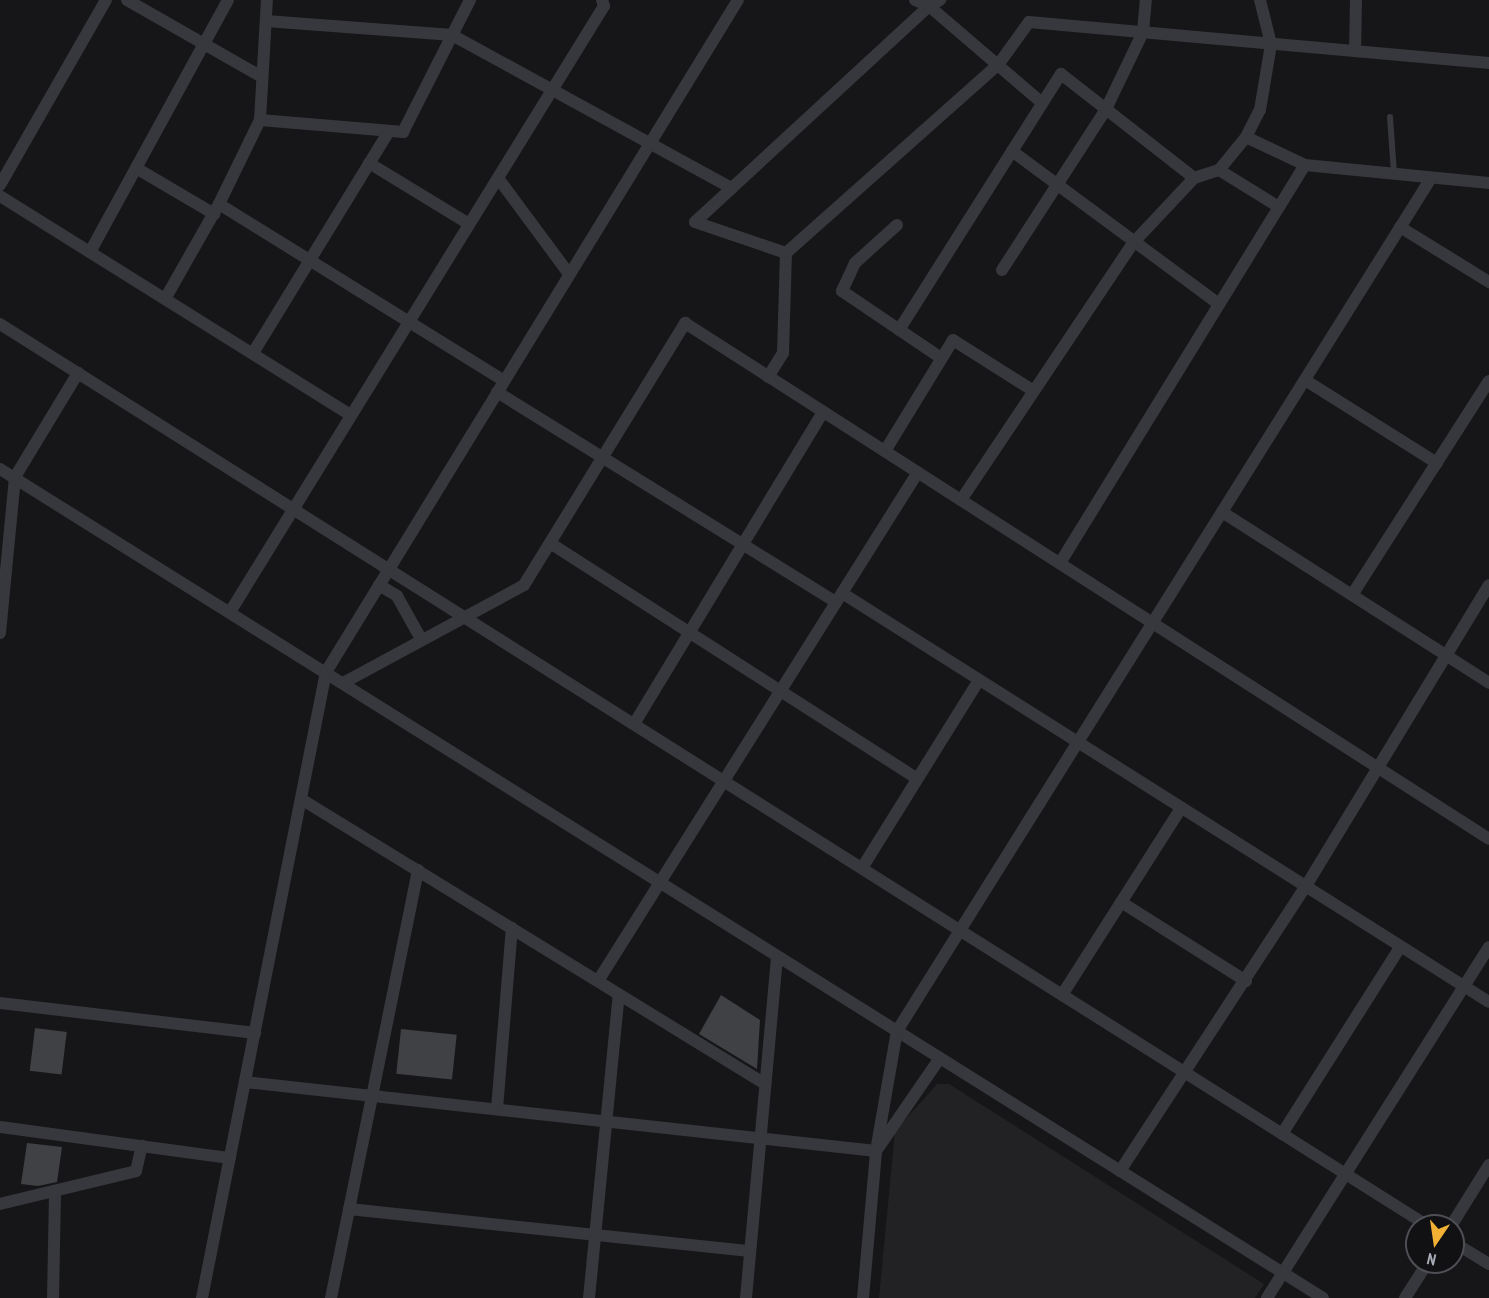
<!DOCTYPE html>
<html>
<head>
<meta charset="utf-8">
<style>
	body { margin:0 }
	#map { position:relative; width:1489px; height:1298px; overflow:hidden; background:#161618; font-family:"PT Sans Narrow",sans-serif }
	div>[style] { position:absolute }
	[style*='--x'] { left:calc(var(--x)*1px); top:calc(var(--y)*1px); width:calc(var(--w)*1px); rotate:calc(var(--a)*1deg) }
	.built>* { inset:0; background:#222225 }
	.building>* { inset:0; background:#404145; transform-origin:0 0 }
	.service>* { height:6px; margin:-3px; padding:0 3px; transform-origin:3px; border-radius:3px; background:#37383d }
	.minor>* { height:12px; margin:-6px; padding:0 6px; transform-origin:6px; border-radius:6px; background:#37383d }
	span { translate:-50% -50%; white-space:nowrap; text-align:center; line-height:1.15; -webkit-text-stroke:5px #111113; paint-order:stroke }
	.north { position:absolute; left:1405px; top:1214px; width:60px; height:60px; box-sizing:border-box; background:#111113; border:2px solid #4d4f55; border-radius:50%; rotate:193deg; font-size:16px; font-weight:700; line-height:24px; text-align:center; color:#a8adb8 }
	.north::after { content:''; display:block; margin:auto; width:21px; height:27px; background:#f2b134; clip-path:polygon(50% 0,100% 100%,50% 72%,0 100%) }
</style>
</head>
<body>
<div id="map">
	<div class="built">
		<div style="clip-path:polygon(937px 1084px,949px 1084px,1264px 1284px,1255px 1298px,879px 1298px,895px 1131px)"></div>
	</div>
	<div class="building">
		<div style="clip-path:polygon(721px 995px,760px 1020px,757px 1069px,699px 1034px)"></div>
		<div style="left:35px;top:1028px;width:32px;height:43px;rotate:7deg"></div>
		<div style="left:401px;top:1029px;width:56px;height:45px;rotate:6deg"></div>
		<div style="clip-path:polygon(27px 1143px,62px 1147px,57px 1182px,38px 1186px,21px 1184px)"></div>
	</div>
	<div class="service">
		<div style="--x:1390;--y:117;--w:56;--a:85.9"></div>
	</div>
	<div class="minor">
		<div style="--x:127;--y:0;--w:155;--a:29.7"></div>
		<div style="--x:915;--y:0;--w:15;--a:23"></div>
		<div style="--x:929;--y:6;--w:149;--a:40.6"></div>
		<div style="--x:266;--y:21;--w:187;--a:4.3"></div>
		<div style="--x:452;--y:35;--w:319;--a:28.7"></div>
		<div style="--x:1355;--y:51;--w:51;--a:-88.9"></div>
		<div style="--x:260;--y:120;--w:144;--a:4.8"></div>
		<div style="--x:403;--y:132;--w:148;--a:-63.1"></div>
		<div style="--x:1246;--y:137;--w:65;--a:25.4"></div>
		<div style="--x:1305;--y:165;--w:185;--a:5.6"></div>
		<div style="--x:1012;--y:151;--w:257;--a:36.5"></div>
		<div style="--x:369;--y:163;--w:117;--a:31.4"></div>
		<div style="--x:136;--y:168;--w:91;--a:30.5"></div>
		<div style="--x:1219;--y:170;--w:70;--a:31.7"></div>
		<div style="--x:498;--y:178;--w:119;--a:53.5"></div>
		<div style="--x:0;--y:185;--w:213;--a:-60.2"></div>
		<div style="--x:0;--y:196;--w:414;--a:32"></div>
		<div style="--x:219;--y:204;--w:335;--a:31.8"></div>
		<div style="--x:897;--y:225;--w:57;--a:137.9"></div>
		<div style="--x:855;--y:263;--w:31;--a:115"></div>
		<div style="--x:842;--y:291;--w:120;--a:34.1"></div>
		<div style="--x:1400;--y:227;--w:105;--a:31.7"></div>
		<div style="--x:90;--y:252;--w:287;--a:-61.3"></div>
		<div style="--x:786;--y:253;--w:96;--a:-161.2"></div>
		<div style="--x:695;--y:222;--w:318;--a:-42.7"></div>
		<div style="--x:929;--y:6;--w:13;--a:-29"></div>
		<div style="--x:1002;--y:270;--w:192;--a:-57.1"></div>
		<div style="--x:1106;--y:109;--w:85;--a:-64.3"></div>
		<div style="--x:1143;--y:32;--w:32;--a:-85"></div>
		<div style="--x:165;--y:299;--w:109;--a:-60.4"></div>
		<div style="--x:219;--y:204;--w:93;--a:-64"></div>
		<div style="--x:260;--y:120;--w:120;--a:-86.7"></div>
		<div style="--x:0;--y:324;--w:1689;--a:32.28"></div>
		<div style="--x:899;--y:330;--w:303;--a:-57.7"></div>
		<div style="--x:1061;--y:74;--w:169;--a:38"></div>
		<div style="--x:253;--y:353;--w:260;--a:-58.5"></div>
		<div style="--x:768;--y:377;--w:28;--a:-58"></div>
		<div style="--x:783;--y:353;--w:100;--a:-88.3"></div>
		<div style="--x:786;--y:253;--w:283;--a:-41.6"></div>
		<div style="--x:998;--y:65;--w:53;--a:-54.2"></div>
		<div style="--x:1029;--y:22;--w:462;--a:5.1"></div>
		<div style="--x:1305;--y:380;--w:156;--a:32.2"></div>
		<div style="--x:497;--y:392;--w:399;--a:31.8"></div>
		<div style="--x:885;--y:451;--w:130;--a:-58.5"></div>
		<div style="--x:953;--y:340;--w:93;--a:32.3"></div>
		<div style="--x:0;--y:469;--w:1561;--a:32.07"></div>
		<div style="--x:961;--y:500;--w:311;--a:-56.2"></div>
		<div style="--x:1134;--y:242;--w:88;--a:-46.8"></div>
		<div style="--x:1194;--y:178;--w:26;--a:-18"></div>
		<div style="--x:1219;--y:170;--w:43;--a:-50.7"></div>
		<div style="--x:1246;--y:137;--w:30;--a:-63"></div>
		<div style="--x:1260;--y:110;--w:67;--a:-80.5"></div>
		<div style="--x:1271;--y:44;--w:45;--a:-104"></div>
		<div style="--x:1222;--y:512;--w:317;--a:32.6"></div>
		<div style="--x:550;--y:543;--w:436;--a:32.7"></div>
		<div style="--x:1060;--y:563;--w:467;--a:-58.4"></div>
		<div style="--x:379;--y:585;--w:21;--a:31"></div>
		<div style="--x:397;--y:596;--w:49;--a:60.8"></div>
		<div style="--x:842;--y:593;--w:765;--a:32.3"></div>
		<div style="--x:1352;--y:595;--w:254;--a:-57.4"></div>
		<div style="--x:230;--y:612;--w:712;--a:-58.32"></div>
		<div style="--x:604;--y:6;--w:6;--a:-108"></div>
		<div style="--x:0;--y:633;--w:157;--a:-84.5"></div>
		<div style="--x:15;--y:477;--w:122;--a:-58.8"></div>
		<div style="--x:343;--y:683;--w:206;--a:-28.4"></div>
		<div style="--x:524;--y:585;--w:308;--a:-58.4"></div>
		<div style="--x:685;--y:323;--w:955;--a:32.69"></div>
		<div style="--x:634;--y:724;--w:365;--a:-58.8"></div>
		<div style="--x:301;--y:799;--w:545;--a:31.56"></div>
		<div style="--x:862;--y:868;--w:221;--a:-58.1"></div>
		<div style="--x:1121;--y:902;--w:148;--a:32.3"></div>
		<div style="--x:598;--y:981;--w:601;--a:-57.84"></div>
		<div style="--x:1062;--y:995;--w:222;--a:-57.5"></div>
		<div style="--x:0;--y:1003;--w:257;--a:6.7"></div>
		<div style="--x:245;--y:1082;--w:635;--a:6.24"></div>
		<div style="--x:876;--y:1151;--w:113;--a:-55.5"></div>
		<div style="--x:497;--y:1109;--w:182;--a:-85.3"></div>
		<div style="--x:0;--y:1127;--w:232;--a:7.7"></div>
		<div style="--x:1282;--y:1134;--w:222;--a:-57.7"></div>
		<div style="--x:1120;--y:1171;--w:340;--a:-56.9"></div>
		<div style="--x:1306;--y:886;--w:352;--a:-58.7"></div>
		<div style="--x:0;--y:1204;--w:140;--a:-13.6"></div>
		<div style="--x:136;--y:1171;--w:26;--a:-77"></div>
		<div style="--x:349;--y:1209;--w:403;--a:6"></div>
		<div style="--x:1451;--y:1226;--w:72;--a:-58.1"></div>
		<div style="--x:1453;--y:1242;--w:42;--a:31.4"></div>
		<div style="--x:53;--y:1298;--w:107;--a:-88.9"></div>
		<div style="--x:202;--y:1298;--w:638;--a:-78.8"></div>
		<div style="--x:326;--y:672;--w:788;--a:-58.49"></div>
		<div style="--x:331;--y:1298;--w:437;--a:-78.5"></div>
		<div style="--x:589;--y:1298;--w:305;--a:-84.4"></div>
		<div style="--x:746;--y:1298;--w:343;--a:-84.8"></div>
		<div style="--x:863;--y:1298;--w:148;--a:-84.9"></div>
		<div style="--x:876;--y:1151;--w:122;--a:-80.1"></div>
		<div style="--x:897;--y:1031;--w:1006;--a:-57.95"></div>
		<div style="--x:1267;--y:1298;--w:415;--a:-57.7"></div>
		<div style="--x:1405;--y:1298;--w:43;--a:-57.4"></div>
	</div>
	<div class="north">N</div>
</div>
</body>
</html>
